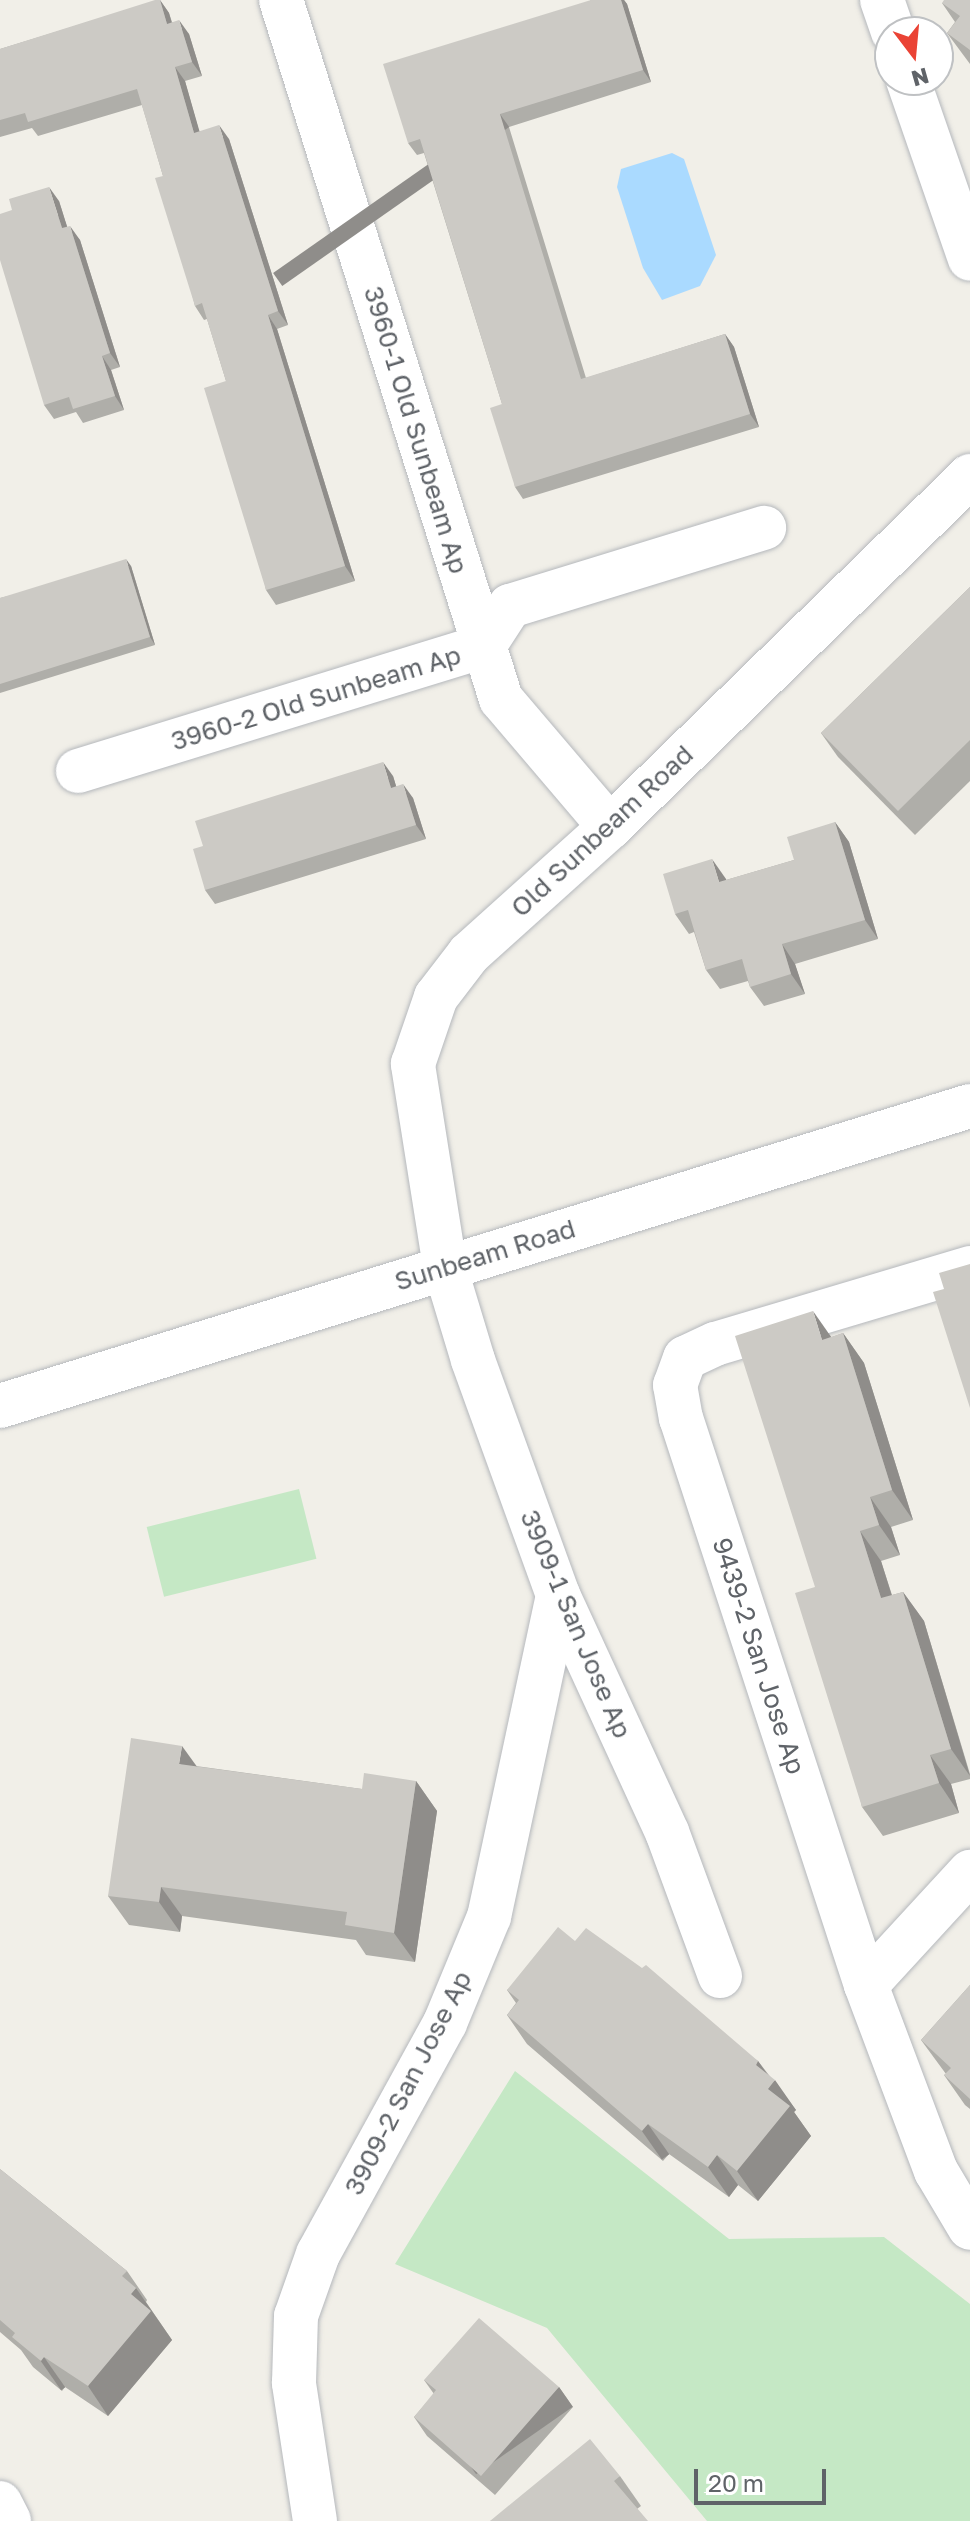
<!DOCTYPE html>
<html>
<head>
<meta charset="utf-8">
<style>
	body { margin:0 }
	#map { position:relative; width:970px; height:2521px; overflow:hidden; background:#f1efe8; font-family:"Golos Text",sans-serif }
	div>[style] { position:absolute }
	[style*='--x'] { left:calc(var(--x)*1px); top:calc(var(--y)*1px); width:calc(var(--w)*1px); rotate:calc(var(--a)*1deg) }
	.green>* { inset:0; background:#c5e8c5; transform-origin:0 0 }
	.water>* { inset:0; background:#aadaff }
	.roads { filter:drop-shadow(0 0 2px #b5b8bc) drop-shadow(0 0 2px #b5b8bc) }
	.minor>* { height:44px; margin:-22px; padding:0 22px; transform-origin:22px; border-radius:22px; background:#fff }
	.wall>* { inset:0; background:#afaea9 }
	.shaded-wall>* { inset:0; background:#8f8d8a; transform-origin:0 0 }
	.building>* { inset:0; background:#cccac5 }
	span { translate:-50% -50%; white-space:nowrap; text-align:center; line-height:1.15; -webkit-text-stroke:7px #fff; paint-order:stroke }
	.street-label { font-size:26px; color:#5f6368 }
	.north { position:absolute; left:874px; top:16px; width:80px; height:80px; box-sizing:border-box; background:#fff; border:2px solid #bfc1c3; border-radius:50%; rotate:164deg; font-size:22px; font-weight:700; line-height:32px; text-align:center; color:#5f6368 }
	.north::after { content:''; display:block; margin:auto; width:28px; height:36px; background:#ea4335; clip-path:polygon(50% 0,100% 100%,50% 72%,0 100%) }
	.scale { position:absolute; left:694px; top:2469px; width:132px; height:36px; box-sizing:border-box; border:4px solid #5f6368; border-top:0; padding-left:10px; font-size:24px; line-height:28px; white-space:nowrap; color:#5f6368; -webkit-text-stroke:6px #fff; paint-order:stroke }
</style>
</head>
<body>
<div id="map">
	<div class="green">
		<div style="left:299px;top:1489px;width:72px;height:157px;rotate:76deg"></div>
		<div style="clip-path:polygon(515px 2071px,729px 2239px,884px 2237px,970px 2304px,970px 2521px,707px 2521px,547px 2328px,395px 2264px)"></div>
	</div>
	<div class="water">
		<div style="clip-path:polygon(672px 153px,684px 159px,716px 255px,700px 286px,662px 300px,643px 268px,617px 187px,621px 169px)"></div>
	</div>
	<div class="roads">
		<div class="minor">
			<div style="--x:281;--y:0;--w:733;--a:72.53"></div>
			<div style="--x:501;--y:699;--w:168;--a:49.6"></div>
			<div style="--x:882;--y:0;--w:34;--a:71"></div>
			<div style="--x:908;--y:80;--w:189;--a:70.9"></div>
			<div style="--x:78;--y:771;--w:425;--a:-17.1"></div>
			<div style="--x:484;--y:646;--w:48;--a:-57"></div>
			<div style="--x:510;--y:606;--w:266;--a:-17.1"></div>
			<div style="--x:970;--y:1268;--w:266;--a:163.4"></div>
			<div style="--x:715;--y:1344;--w:33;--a:155"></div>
			<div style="--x:685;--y:1358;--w:29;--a:110"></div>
			<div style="--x:675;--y:1385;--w:34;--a:80"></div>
			<div style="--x:681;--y:1418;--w:596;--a:71.93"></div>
			<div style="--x:866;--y:1985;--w:199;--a:69.4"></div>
			<div style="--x:936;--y:2171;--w:66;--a:59.2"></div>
			<div style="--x:0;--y:1406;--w:1015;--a:-17.19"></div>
			<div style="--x:720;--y:1976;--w:153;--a:-110.2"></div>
			<div style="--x:667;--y:1832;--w:261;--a:-114.7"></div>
			<div style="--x:558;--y:1595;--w:250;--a:-109.9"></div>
			<div style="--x:473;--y:1360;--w:97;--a:-106.8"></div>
			<div style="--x:445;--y:1267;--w:206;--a:-99"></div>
			<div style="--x:413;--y:1064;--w:71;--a:-71.1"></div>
			<div style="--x:436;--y:997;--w:54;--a:-52.5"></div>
			<div style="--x:469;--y:954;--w:190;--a:-42"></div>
			<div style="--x:610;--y:827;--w:503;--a:-44.27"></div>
			<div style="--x:866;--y:1985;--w:154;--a:-47.4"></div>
			<div style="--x:0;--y:2503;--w:20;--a:63"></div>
			<div style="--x:315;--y:2521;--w:140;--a:-98.7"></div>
			<div style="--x:294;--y:2383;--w:67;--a:-88.3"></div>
			<div style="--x:296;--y:2316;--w:66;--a:-70.5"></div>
			<div style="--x:318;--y:2254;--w:264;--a:-61.2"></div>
			<div style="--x:445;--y:2023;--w:115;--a:-67.5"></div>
			<div style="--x:489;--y:1917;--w:329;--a:-77.9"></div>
		</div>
	</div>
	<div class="wall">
		<div style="clip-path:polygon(160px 0,169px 13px,172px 22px,189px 34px,202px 76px,185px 81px,199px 131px,229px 139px,288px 325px,277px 329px,355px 581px,276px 605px,266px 590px,226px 381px,207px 319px,204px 320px,195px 306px,163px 176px,142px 105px,38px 136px,32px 128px,0 137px,0 49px)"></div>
		<div style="clip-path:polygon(591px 0,624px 0,627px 4px,651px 82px,509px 127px,586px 378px,725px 334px,734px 347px,759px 427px,523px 499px,515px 487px,502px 404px,424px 153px,417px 155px,408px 143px)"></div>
		<div style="clip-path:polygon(970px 0,970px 64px,947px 33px,955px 22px,942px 3px)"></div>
		<div style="clip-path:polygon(59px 201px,67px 227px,80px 240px,120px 367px,111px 370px,124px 410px,83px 423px,76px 412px,54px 419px,44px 405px)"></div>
		<div style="clip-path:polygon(131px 566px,155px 645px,0 693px,0 598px)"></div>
		<div style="clip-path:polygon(970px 587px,970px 781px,915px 835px,838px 757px,821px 733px)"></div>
		<div style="clip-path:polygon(393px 776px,396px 786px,413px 798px,426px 839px,215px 904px,205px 890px,203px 846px)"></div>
		<div style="clip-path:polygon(835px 822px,849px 842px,878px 939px,795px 964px,805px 994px,764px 1006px,750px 987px,748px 981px,720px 989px,706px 970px,694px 932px,689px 934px,675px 914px,726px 880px,794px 860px)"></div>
		<div style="clip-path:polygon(843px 1333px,864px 1363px,913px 1520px,891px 1527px,900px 1555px,881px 1561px,892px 1595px,903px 1592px,924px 1621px,970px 1774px,970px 1779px,951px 1784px,959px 1813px,883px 1836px,862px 1807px,815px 1587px,832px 1337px)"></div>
		<div style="clip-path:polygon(196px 1766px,362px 1789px,416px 1781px,437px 1811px,415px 1962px,366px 1955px,356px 1940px,182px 1916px,180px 1932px,129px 1925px,108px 1896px)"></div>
		<div style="clip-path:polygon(575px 1941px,758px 2061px,796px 2110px,794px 2112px,811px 2136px,758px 2201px,738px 2185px,729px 2197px,669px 2154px,663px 2161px,527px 2044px,507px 2015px,516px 2003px,507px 1990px)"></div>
		<div style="clip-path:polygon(970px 1985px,970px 2109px,965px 2105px,944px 2075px,946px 2074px,921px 2040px)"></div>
		<div style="clip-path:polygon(0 2169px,127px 2271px,147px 2300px,146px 2302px,172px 2340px,108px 2416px,65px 2387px,62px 2391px,33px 2367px,21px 2350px,0 2332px)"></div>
		<div style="clip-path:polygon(424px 2380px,559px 2387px,573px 2407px,495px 2495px,427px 2436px,414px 2417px,434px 2394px)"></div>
		<div style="clip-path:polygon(620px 2476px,641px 2506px,637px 2509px,490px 2521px)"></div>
	</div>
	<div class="shaded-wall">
		<div style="clip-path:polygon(160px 0,169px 13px,176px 38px,167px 24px)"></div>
		<div style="clip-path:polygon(621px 0,624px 0,627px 4px,651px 82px,643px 70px)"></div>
		<div style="clip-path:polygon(179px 20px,189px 34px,202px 76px,192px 62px)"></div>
		<div style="clip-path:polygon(175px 67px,185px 81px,204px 147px,194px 133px)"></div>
		<div style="left:500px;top:114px;width:16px;height:277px;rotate:55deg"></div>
		<div style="clip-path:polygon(219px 125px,229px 139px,288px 325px,278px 311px)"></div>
		<div style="clip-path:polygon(49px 187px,59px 201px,72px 242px,62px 228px)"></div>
		<div style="clip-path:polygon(70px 226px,80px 240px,120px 367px,110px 353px)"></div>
		<div style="clip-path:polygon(268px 315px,277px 329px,355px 581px,345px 566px)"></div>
		<div style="clip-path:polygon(725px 334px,734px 347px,759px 427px,750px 414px)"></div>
		<div style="clip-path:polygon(102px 356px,111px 370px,124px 410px,115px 396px)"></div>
		<div style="clip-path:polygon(126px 559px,131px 566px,155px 645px,150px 637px)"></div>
		<div style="clip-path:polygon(383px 762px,393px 776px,401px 802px,391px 788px)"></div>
		<div style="clip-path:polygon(403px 784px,413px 798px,426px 839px,416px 825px)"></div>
		<div style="clip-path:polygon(835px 822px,849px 842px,878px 939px,865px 920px)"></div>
		<div style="clip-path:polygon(712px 859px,726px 879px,733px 902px,719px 882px)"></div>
		<div style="clip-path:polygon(782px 944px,795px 964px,805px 994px,791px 974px)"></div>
		<div style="clip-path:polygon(813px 1311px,834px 1341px,822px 1340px)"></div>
		<div style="clip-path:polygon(843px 1333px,864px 1363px,913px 1520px,892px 1490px)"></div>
		<div style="clip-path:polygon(870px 1497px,891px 1527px,900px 1555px,879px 1525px)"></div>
		<div style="clip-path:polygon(860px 1531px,881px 1561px,902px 1628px,881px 1598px)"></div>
		<div style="clip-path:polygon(903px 1592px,924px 1621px,970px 1776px,951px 1749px)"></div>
		<div style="clip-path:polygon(182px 1746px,203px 1775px,179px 1764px)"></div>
		<div style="clip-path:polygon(930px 1755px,951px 1784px,959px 1813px,939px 1783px)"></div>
		<div style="clip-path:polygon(416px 1781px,437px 1811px,415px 1962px,394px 1933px)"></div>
		<div style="clip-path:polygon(161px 1887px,182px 1916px,180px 1932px,159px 1902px)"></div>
		<div style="clip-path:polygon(758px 2061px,773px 2082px,775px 2080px,796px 2110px,794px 2112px,811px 2136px,758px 2201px,737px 2171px,768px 2089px,756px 2065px)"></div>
		<div style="left:648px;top:2124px;width:37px;height:9px;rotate:55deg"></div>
		<div style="clip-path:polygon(717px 2155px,738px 2185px,729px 2197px,708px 2167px)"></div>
		<div style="clip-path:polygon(136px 2288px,172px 2340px,108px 2416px,88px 2386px,131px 2294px)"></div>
		<div style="left:44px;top:2357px;width:37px;height:5px;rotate:55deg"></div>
		<div style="left:559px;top:2387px;width:24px;height:118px;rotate:55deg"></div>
	</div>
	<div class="building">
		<div style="clip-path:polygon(155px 0,160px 0,167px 24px,179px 20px,192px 62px,175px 67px,194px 133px,219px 125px,278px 311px,268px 315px,345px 566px,266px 590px,204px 388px,226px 381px,202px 303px,195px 306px,155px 178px,163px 176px,137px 89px,28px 122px,25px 113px,0 120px,0 49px)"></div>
		<div style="clip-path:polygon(591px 0,621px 0,643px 70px,500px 114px,581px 379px,725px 334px,750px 414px,515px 487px,490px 408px,502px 404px,420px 139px,408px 143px,383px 64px)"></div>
		<div style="clip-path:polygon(944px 0,970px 0,970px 50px,947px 33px,960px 16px,942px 3px)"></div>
		<div style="clip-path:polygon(49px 187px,62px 228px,70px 226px,110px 353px,102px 356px,115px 396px,73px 409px,69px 397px,44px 405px,0 260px,0 214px,12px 210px,9px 199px)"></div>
		<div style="clip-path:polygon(126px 559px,150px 637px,0 684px,0 598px)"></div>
		<div style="clip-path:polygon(970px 587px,970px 740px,898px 811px,821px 733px)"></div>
		<div style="clip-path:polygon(383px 762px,391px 788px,403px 784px,416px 825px,205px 890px,193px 849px,203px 846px,195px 821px)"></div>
		<div style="clip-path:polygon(835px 822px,865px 920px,782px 944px,791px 974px,750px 987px,742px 959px,706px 970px,688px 910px,675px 914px,663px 874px,712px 859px,719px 882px,794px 860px,787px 837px)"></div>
		<div style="clip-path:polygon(970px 1264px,970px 1408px,933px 1292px,944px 1289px,939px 1273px)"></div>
		<div style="clip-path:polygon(813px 1311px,822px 1340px,843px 1333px,892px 1490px,870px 1497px,879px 1525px,860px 1531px,881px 1598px,903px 1592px,951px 1749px,930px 1755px,939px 1783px,862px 1807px,795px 1593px,815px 1587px,735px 1336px)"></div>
		<div style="clip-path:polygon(131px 1738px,182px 1746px,179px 1764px,362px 1789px,364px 1773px,416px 1781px,394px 1933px,345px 1925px,347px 1912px,161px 1887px,159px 1902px,108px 1896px)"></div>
		<div style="clip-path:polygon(558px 1927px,575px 1941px,586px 1928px,642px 1968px,646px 1965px,758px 2061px,756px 2065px,775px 2080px,768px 2089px,790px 2106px,737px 2171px,717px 2155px,708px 2167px,648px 2124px,642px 2131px,507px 2015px,519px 2000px,507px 1990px)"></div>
		<div style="clip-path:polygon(970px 1985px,970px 2099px,944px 2075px,951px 2068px,921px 2040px)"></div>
		<div style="clip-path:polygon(0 2169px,127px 2271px,122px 2276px,136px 2288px,131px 2294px,151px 2311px,88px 2386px,44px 2357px,41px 2361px,12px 2337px,15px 2333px,0 2320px)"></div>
		<div style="clip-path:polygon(479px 2318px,559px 2387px,481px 2476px,414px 2417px,436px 2390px,424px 2380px)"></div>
		<div style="clip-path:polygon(590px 2439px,620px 2476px,614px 2481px,648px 2521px,490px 2521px)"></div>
	</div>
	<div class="street-label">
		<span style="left:416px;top:430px;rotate:73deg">3960-1 Old Sunbeam Ap</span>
		<span style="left:316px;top:698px;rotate:-17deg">3960-2 Old Sunbeam Ap</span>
		<span style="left:602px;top:831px;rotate:-43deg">Old Sunbeam Road</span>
		<span style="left:485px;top:1255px;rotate:-17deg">Sunbeam Road</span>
		<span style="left:576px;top:1624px;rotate:67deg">3909-1 San Jose Ap</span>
		<span style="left:759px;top:1656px;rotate:72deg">9439-2 San Jose Ap</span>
		<span style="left:408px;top:2083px;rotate:-63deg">3909-2 San Jose Ap</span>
	</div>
	<div class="north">N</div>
	<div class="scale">20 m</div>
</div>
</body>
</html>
